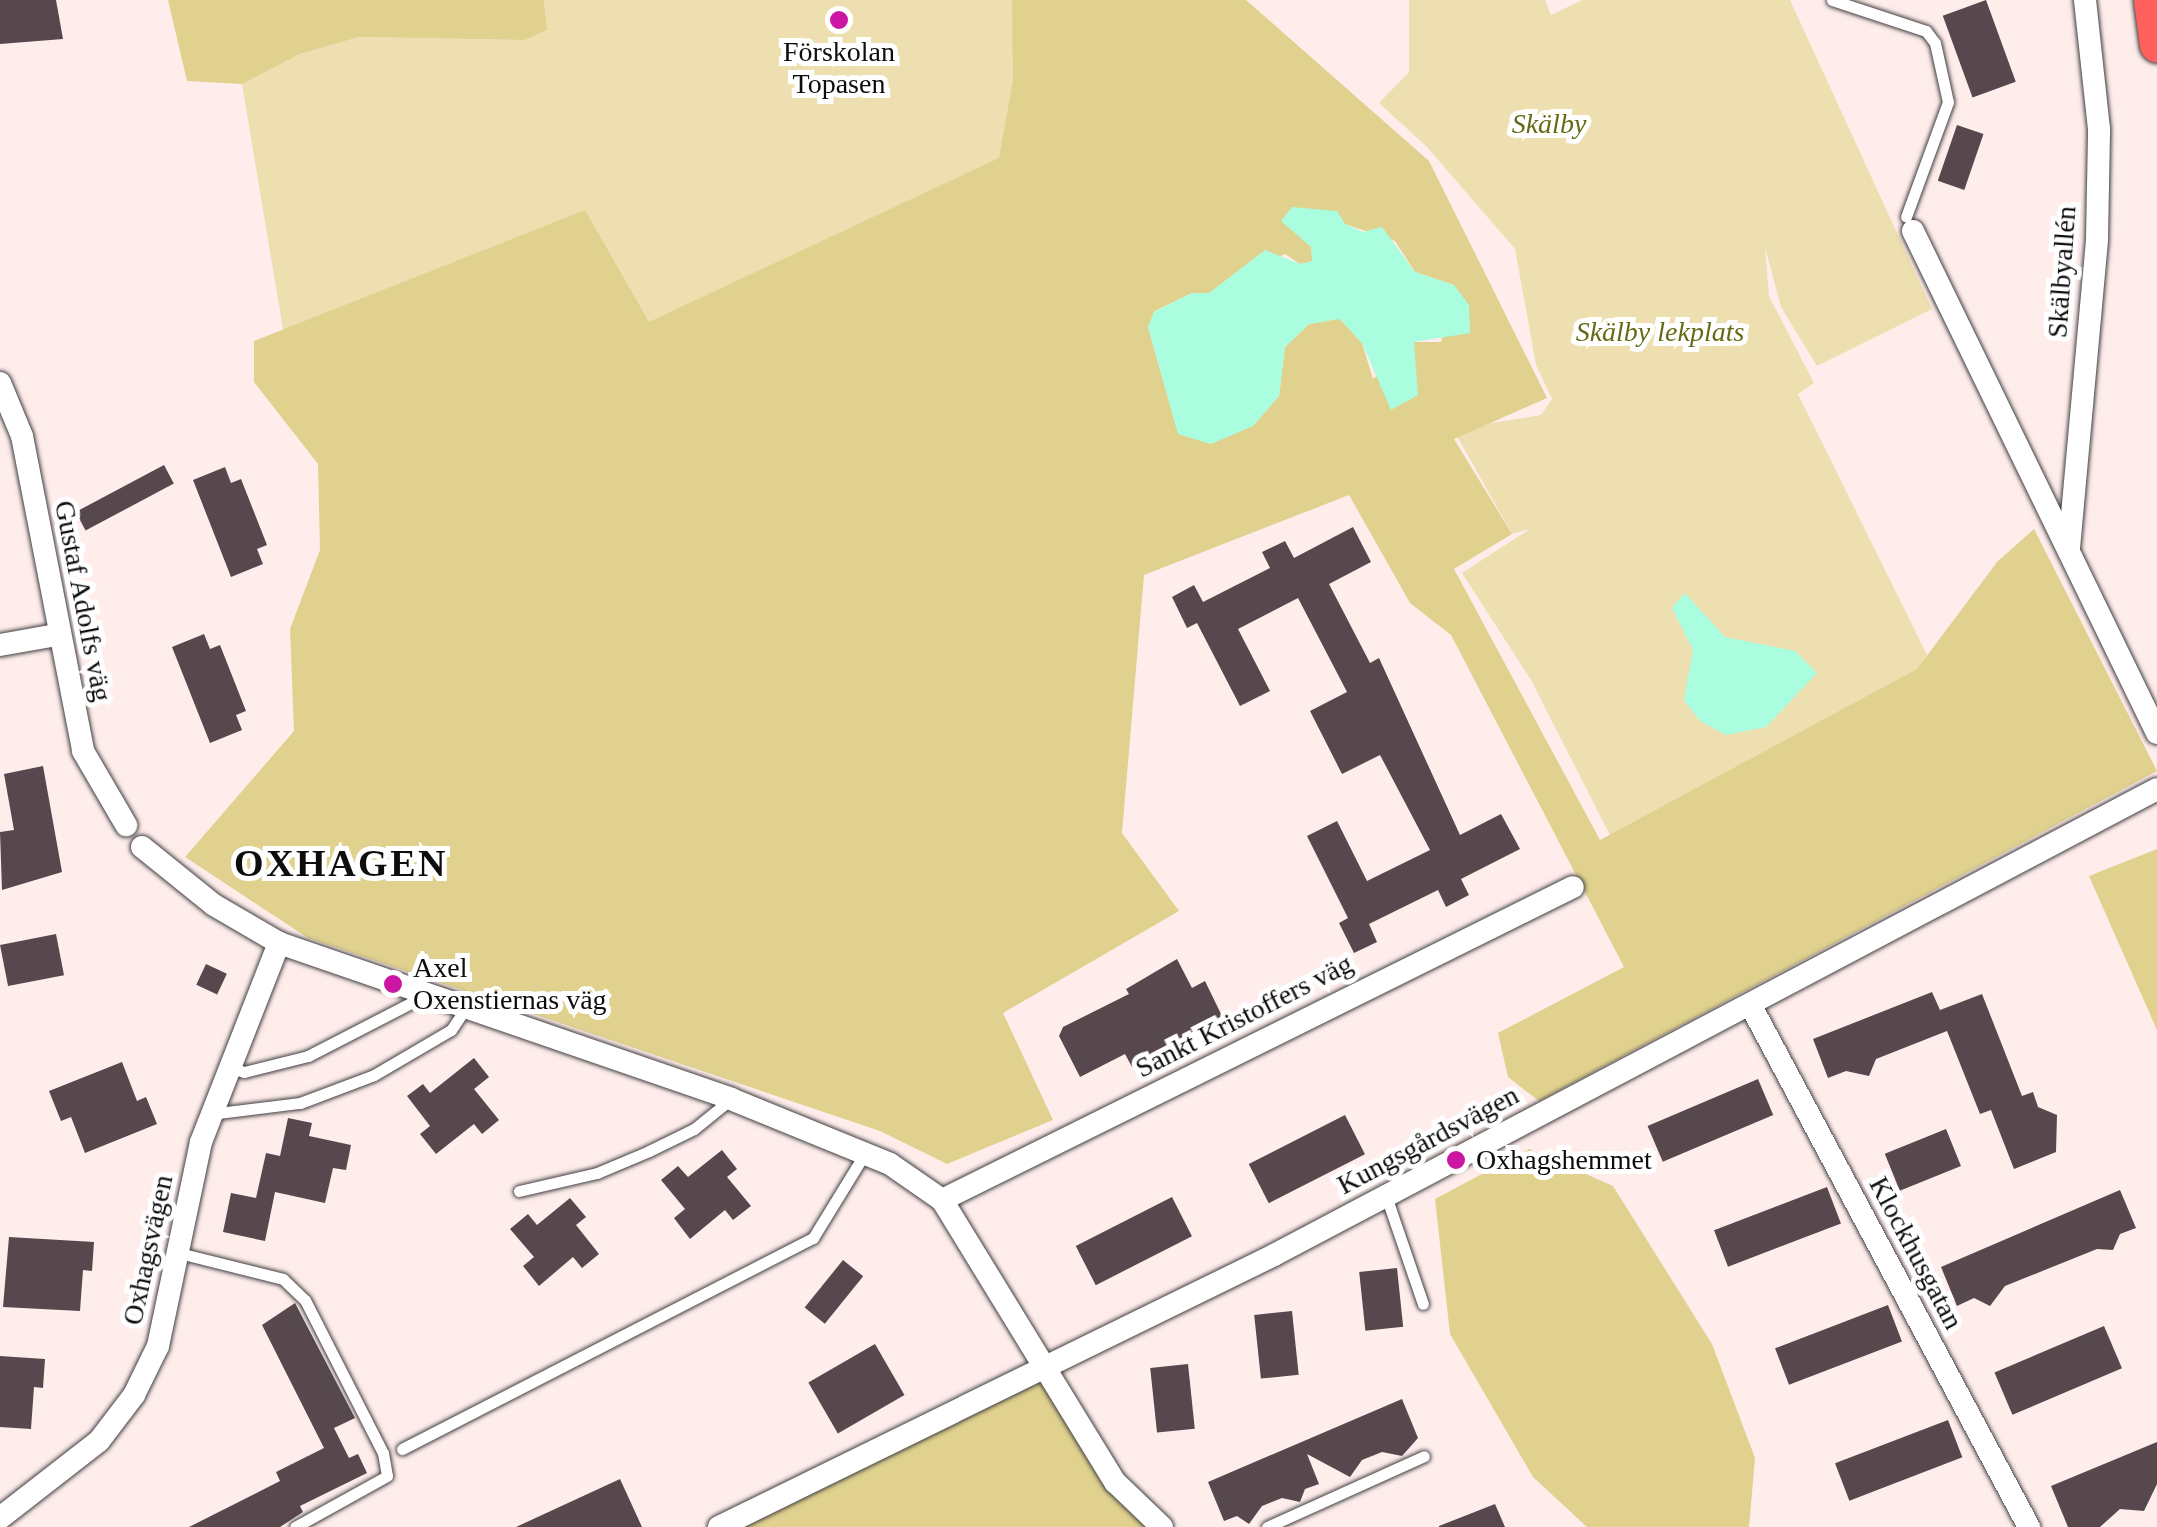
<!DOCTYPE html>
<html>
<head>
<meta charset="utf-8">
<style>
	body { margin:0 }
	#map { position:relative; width:2157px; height:1527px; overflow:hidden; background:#ffedec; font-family:Georgia,serif }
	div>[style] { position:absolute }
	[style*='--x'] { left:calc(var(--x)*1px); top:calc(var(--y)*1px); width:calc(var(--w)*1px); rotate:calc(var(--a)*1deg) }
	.green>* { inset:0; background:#eedfb1 }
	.forest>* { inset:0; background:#e0d18f }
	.water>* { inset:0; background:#aafddf }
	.building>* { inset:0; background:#56484d; transform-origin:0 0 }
	.roads { filter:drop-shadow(0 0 2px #404040) drop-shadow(0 0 2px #404040) }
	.service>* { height:11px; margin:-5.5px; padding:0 5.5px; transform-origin:5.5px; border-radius:5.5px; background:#fff }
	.minor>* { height:22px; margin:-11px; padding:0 11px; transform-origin:11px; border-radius:11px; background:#fff }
	.primary>* { height:35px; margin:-17.5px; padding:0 17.5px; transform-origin:17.5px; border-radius:17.5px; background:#ff605c }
	.dots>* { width:28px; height:28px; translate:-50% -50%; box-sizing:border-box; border:5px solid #fff; border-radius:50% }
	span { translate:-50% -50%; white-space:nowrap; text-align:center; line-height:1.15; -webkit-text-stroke:10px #fff; paint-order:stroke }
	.poi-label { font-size:28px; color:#0d0d0d }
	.left { translate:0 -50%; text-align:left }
	.park-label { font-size:28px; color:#666b16; font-style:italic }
	.street-label { font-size:28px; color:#0d0d0d }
	.district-label { font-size:38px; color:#0d0d0d; font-weight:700; letter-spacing:2.5px }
</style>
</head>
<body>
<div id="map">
	<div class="green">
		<div style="clip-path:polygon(544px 0,1018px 0,1026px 87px,1007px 164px,642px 335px,284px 335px,242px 84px,300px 54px,359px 37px,525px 40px,547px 30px)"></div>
		<div style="clip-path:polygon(1409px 0,1545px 0,1551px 15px,1582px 0,1790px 0,1932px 309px,1817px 366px,1781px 307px,1765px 247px,1769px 296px,1814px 383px,1798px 394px,1934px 669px,1615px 845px,1531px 680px,1462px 573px,1530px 529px,1512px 534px,1453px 429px,1541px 415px,1552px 399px,1536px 365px,1515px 249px,1427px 147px,1379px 103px,1409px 72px)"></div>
	</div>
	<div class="forest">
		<div style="clip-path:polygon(168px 0,544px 0,547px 30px,525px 40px,359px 37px,300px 54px,242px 84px,187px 81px)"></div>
		<div style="clip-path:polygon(evenodd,1012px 0,1246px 0,1429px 161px,1547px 398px,1454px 439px,1512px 534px,1454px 569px,1600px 840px,1917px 669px,1997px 562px,2034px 529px,2157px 771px,1539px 1101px,1508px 1077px,1498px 1033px,1624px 967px,1451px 635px,1410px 603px,1349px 495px,1144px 575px,1122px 833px,1179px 911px,1003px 1013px,1053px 1120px,947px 1164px,880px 1131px,308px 938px,185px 857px,294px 731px,290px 629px,320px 550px,318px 464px,254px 382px,254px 341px,585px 210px,649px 322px,999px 158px,1013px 80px,1012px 0,1345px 224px,1395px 241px,1415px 272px,1454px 285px,1441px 342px,1414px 342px,1373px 379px,1362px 343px,1339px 318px,1309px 324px,1285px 347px,1279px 396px,1253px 426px,1178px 433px,1148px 327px,1155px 311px,1192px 293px,1209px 293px,1285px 254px,1300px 264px,1313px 261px,1311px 247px,1295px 229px,1345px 224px)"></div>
		<div style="clip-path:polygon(2157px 849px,2157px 1030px,2089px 876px)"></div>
		<div style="clip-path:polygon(1529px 1149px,1613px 1186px,1712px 1344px,1755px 1458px,1749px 1527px,1587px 1527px,1533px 1477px,1450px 1334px,1435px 1199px)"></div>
		<div style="clip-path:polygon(1044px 1369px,1162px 1527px,719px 1527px)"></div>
	</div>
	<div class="water">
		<div style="clip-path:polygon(1292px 207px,1337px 211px,1345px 224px,1363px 232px,1382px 227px,1415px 272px,1454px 285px,1469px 305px,1470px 333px,1414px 342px,1418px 395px,1391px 410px,1362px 343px,1340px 319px,1309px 324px,1285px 347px,1279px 396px,1253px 426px,1211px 444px,1178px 434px,1148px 327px,1154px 312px,1192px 293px,1209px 293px,1265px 250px,1300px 264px,1312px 261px,1311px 247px,1281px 221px)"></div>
		<div style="clip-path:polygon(1685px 593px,1725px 637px,1795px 651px,1817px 673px,1766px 727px,1726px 735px,1700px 721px,1684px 700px,1693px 650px,1672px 608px)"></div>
	</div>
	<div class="building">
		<div style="clip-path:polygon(0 0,56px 0,63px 39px,0 44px)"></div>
		<div style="left:1986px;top:0;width:87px;height:46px;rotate:70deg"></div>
		<div style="left:1957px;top:125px;width:28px;height:59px;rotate:19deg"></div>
		<div style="left:164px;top:465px;width:21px;height:100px;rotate:62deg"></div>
		<div style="clip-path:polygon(225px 467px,231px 483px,241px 479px,267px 545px,257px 549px,263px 564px,231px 577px,193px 480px)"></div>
		<div style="clip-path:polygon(1353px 527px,1371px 562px,1329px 584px,1370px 663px,1379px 658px,1460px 835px,1501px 814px,1520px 849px,1461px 879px,1469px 895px,1446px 907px,1438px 890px,1369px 924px,1377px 942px,1354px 953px,1339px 923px,1348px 918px,1307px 836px,1337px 821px,1367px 881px,1430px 850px,1380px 755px,1342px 774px,1310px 711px,1347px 692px,1298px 598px,1238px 629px,1270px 691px,1240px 706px,1197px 623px,1187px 628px,1172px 597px,1194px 585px,1203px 602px,1270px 568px,1262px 552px,1285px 541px,1294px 558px)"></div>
		<div style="clip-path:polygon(204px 634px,210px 649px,220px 645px,246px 711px,236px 715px,242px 730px,210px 743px,172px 647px)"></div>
		<div style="clip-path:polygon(43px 766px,62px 872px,2px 890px,0 832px,14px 830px,4px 774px)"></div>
		<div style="left:56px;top:934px;width:42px;height:57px;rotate:79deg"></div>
		<div style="clip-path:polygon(1177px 959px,1192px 988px,1205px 981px,1222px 1016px,1132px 1067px,1125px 1054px,1080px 1077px,1059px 1036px,1063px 1027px,1129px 994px,1126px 989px)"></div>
		<div style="left:206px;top:964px;width:23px;height:23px;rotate:25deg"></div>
		<div style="clip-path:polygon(1932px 992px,1940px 1010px,1982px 994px,2022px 1096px,2033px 1092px,2038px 1107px,2057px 1115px,2056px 1152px,2014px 1169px,1991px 1110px,1980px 1114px,1947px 1031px,1876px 1059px,1869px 1076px,1846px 1071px,1828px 1078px,1813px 1039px)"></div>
		<div style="clip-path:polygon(474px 1058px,489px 1077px,474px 1089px,499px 1120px,482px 1134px,474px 1124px,436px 1154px,420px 1134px,430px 1126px,407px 1096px,423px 1084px,430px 1093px)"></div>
		<div style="clip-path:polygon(122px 1062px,137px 1101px,146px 1097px,157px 1124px,85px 1153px,71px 1117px,61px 1121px,49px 1091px)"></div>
		<div style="left:1758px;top:1079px;width:39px;height:120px;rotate:67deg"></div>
		<div style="left:1345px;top:1115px;width:44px;height:108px;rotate:63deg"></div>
		<div style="clip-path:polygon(288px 1118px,312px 1123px,309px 1136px,351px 1145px,346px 1170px,333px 1168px,325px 1203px,275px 1192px,265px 1241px,223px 1232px,231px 1193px,256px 1198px,266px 1153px,280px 1156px)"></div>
		<div style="left:1946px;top:1129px;width:40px;height:66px;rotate:68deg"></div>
		<div style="clip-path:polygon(722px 1150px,737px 1169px,727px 1177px,751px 1206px,733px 1220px,725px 1210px,690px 1239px,674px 1218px,685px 1209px,661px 1180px,678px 1166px,688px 1177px)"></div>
		<div style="left:1827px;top:1187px;width:39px;height:121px;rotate:69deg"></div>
		<div style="clip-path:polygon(2120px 1190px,2136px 1228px,2120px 1234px,2113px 1250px,2097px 1249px,2005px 1286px,1990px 1306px,1974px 1298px,1957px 1306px,1941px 1267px)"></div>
		<div style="left:1172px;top:1197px;width:44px;height:108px;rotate:63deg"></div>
		<div style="clip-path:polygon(570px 1198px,586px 1217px,576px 1225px,599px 1254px,582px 1268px,573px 1257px,539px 1286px,523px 1266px,534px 1257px,510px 1229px,528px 1214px,537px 1225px)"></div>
		<div style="clip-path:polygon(9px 1237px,94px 1242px,92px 1271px,83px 1270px,80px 1311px,3px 1307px)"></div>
		<div style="left:843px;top:1260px;width:26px;height:61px;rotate:39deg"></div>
		<div style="left:1397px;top:1268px;width:59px;height:38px;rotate:84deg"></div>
		<div style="clip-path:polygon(295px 1303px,355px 1418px,334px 1428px,349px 1458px,358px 1454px,367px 1473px,300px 1506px,303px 1512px,280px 1527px,189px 1527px,280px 1481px,276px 1472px,324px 1448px,262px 1325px)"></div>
		<div style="left:1888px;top:1305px;width:39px;height:121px;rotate:69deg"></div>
		<div style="left:1292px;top:1311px;width:64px;height:38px;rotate:84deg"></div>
		<div style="left:2104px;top:1326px;width:46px;height:119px;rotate:67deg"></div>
		<div style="left:875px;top:1344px;width:59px;height:77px;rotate:60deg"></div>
		<div style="clip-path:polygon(0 1356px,45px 1359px,43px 1388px,34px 1387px,31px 1429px,0 1427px)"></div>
		<div style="left:1188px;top:1364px;width:65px;height:38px;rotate:84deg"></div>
		<div style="clip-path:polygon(1402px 1399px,1418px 1438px,1402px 1456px,1382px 1452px,1362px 1460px,1350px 1477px,1307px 1454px,1319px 1484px,1305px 1489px,1300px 1502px,1282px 1498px,1262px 1506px,1249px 1524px,1237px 1516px,1224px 1521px,1208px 1482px)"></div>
		<div style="left:1948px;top:1420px;width:40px;height:121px;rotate:69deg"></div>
		<div style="clip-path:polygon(2157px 1442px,2157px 1484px,2144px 1511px,2120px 1509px,2100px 1527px,2068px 1527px,2051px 1486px)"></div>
		<div style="clip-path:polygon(620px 1479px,642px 1527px,516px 1527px)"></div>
		<div style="clip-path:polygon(1495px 1504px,1505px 1527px,1439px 1527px,1439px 1526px)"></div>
	</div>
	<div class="roads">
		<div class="service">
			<div style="--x:1832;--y:0;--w:99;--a:18.3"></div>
			<div style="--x:1926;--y:31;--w:15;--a:53"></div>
			<div style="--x:1935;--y:43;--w:60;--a:77.6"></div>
			<div style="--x:1948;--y:102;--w:122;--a:110.1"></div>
			<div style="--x:228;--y:1067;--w:17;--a:17"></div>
			<div style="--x:244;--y:1072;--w:66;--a:-14"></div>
			<div style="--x:308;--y:1056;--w:133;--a:-27.3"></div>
			<div style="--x:210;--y:1114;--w:91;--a:-7"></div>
			<div style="--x:300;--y:1103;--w:79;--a:-20.7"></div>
			<div style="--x:374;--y:1075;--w:89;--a:-30.3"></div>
			<div style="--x:451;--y:1030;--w:25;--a:-56"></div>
			<div style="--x:519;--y:1191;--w:80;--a:-13"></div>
			<div style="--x:597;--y:1173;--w:56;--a:-22.9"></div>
			<div style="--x:649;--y:1151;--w:50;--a:-26.1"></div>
			<div style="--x:694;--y:1129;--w:48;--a:-39"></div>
			<div style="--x:1386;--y:1196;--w:114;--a:71.1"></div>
			<div style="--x:179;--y:1253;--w:107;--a:14"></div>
			<div style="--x:283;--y:1279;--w:30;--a:44"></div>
			<div style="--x:305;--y:1300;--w:172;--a:63"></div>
			<div style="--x:383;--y:1453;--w:23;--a:80"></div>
			<div style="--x:387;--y:1476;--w:105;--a:151"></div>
			<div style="--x:402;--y:1449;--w:462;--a:-27.2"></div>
			<div style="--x:813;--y:1238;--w:100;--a:-58.5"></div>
			<div style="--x:1267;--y:1527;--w:172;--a:-24.3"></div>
		</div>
		<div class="minor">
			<div style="--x:1913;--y:231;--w:558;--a:64.08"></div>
			<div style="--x:0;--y:383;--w:57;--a:67.5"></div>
			<div style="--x:22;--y:436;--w:321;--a:79"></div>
			<div style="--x:83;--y:751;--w:86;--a:59.8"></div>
			<div style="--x:2069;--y:548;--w:311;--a:-84.8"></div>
			<div style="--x:2097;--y:238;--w:109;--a:-88.9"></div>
			<div style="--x:2099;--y:129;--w:130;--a:-96.2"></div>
			<div style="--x:0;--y:645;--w:58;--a:-10"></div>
			<div style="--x:142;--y:847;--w:92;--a:38.9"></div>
			<div style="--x:214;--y:905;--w:75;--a:30.3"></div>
			<div style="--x:279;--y:943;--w:478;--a:19"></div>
			<div style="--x:731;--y:1099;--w:172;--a:22.2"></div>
			<div style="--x:890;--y:1164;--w:63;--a:34.7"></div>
			<div style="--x:942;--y:1200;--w:331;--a:58.5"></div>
			<div style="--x:1115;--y:1482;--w:65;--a:43.8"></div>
			<div style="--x:1751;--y:1006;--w:591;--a:61.92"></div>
			<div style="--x:942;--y:1200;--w:704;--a:-26.38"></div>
			<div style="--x:0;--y:1518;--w:125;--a:-37.9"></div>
			<div style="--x:99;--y:1441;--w:58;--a:-52.7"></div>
			<div style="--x:134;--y:1395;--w:55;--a:-63.9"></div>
			<div style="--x:158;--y:1346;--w:208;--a:-78.1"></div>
			<div style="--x:201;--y:1142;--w:214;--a:-68.6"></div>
			<div style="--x:719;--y:1527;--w:618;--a:-26.11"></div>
			<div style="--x:1274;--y:1255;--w:998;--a:-27.82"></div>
		</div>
		<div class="primary">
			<div style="--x:2151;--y:0;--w:45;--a:82.4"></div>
		</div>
	</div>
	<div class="dots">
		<div style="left:839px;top:20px;background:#cb16a3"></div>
		<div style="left:393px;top:984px;background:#cb16a3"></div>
		<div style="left:1456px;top:1160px;background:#cb16a3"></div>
	</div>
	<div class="poi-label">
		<span style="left:839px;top:68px">Förskolan<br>Topasen</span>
		<span class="left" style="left:413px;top:984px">Axel<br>Oxenstiernas väg</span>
		<span class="left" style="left:1476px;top:1160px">Oxhagshemmet</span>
	</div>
	<div class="park-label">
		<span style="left:1549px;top:124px">Skälby</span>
		<span style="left:1660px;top:332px">Skälby lekplats</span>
	</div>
	<div class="street-label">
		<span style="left:2062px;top:272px;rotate:-86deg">Skälbyallén</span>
		<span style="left:83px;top:601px;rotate:79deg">Gustaf Adolfs väg</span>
		<span style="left:1244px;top:1016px;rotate:-27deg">Sankt Kristoffers väg</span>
		<span style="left:1428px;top:1140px;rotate:-28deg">Kungsgårdsvägen</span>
		<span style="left:148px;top:1250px;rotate:-78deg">Oxhagsvägen</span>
		<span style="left:1916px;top:1253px;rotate:62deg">Klockhusgatan</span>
	</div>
	<div class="district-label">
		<span style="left:341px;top:864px">OXHAGEN</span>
	</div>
</div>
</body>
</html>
